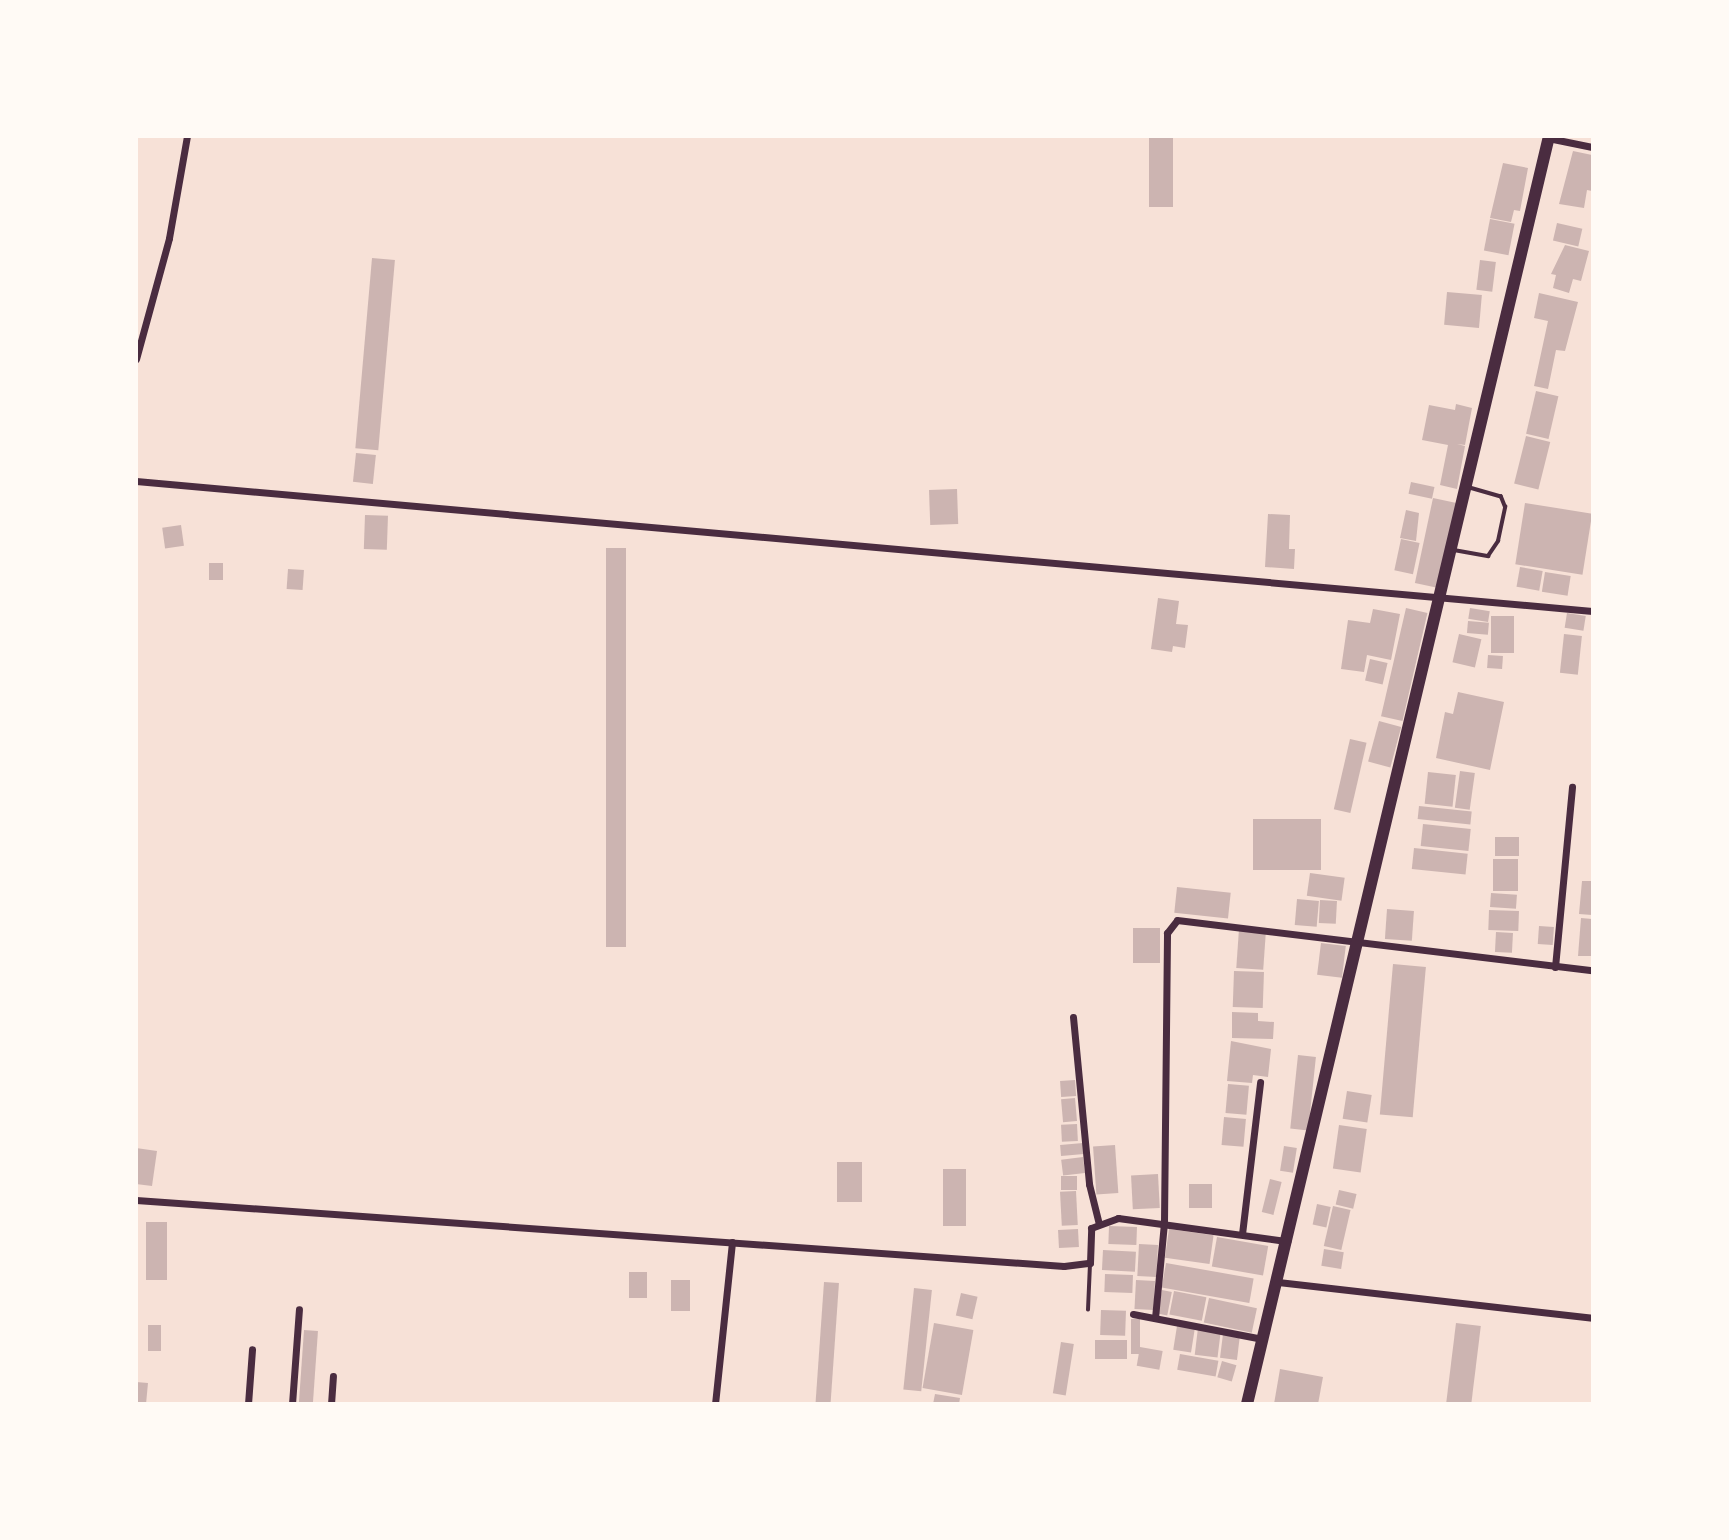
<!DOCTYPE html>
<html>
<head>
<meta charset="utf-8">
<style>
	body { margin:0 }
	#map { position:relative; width:1729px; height:1540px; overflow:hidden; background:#f7e1d7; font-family:"Exo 2",sans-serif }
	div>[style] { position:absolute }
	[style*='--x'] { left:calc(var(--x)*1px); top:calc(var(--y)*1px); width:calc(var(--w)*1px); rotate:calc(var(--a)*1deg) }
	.building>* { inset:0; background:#ccb4b1; transform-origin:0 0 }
	.service>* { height:3.5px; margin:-1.75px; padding:0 1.75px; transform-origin:1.75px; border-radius:1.75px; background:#4a2c40 }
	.minor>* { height:7px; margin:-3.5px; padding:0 3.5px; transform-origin:3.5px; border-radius:3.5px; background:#4a2c40 }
	.trunk>* { height:12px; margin:-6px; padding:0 6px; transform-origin:6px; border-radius:6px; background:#4a2c40 }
	span { translate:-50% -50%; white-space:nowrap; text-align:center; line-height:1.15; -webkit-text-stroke:5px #fffaf5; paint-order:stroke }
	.frame { position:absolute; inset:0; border:138px solid #fffaf5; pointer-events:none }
</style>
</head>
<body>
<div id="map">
	<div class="building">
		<div style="left:1149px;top:136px;width:24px;height:71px"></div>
		<div style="clip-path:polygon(1573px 151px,1592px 155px,1592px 191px,1587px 190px,1584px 208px,1559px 204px)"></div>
		<div style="clip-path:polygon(1503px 163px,1528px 168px,1520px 211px,1514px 210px,1511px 222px,1490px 218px)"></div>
		<div style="left:1490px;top:219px;width:25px;height:32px;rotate:11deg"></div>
		<div style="left:1557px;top:223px;width:26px;height:18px;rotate:13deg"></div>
		<div style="clip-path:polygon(1565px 245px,1589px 251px,1581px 281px,1573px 279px,1569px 293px,1553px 288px,1556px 275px,1551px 274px)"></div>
		<div style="left:372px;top:258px;width:23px;height:191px;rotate:5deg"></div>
		<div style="left:1480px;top:260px;width:16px;height:30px;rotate:7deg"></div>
		<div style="left:1447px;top:292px;width:35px;height:33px;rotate:5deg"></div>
		<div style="clip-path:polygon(1539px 293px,1578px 302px,1565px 351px,1556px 350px,1548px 389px,1534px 386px,1548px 321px,1534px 318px)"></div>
		<div style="left:1536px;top:391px;width:23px;height:44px;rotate:13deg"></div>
		<div style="clip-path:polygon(1456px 404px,1472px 408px,1465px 445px,1457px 444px,1465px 446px,1457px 489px,1440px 485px,1448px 445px,1422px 440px,1429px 405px,1455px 410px)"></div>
		<div style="left:1526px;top:436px;width:25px;height:49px;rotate:14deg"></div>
		<div style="left:356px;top:453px;width:20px;height:29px;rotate:6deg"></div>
		<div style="left:1411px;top:482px;width:24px;height:12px;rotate:12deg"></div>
		<div style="left:957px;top:489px;width:35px;height:28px;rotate:88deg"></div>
		<div style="left:1433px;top:498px;width:24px;height:87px;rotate:12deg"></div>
		<div style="left:1525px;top:503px;width:68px;height:62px;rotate:9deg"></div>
		<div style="clip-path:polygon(1406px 510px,1419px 513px,1416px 541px,1400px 538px)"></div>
		<div style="clip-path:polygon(1268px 514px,1290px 515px,1289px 549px,1295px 549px,1294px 569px,1265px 567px)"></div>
		<div style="left:365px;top:515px;width:23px;height:34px;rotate:2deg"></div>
		<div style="left:181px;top:525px;width:21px;height:19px;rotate:82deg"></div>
		<div style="left:1401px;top:539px;width:19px;height:32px;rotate:12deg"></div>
		<div style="left:606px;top:548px;width:20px;height:399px"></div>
		<div style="left:209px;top:563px;width:14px;height:17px"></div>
		<div style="left:1520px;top:567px;width:23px;height:20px;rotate:10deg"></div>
		<div style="left:288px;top:569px;width:16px;height:20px;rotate:4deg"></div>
		<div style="left:1545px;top:572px;width:26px;height:20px;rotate:9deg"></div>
		<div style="clip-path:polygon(1158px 598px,1179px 601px,1176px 624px,1188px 625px,1185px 648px,1173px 646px,1172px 652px,1151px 649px)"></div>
		<div style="left:1406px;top:608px;width:22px;height:111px;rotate:13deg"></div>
		<div style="left:1470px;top:608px;width:20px;height:11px;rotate:9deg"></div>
		<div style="clip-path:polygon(1373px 609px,1400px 614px,1391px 660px,1367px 655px,1364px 672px,1341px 669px,1348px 620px,1370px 623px)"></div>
		<div style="left:1567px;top:613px;width:19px;height:15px;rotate:9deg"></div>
		<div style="left:1491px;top:616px;width:23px;height:37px"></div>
		<div style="left:1468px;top:621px;width:21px;height:12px;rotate:5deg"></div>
		<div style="left:1459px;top:634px;width:23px;height:29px;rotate:13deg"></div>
		<div style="left:1564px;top:634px;width:18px;height:39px;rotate:6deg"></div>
		<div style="left:1488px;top:655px;width:15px;height:13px;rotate:4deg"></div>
		<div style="left:1370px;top:659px;width:18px;height:22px;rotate:13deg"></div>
		<div style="clip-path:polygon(1458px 692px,1504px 702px,1490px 770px,1436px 758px,1445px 712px,1453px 714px)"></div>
		<div style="left:1379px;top:721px;width:23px;height:42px;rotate:15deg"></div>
		<div style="left:1350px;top:739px;width:17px;height:72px;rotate:13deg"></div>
		<div style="left:1460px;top:771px;width:15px;height:37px;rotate:8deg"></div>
		<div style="left:1428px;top:772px;width:28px;height:32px;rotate:6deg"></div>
		<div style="left:1419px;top:806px;width:53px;height:13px;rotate:6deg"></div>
		<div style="left:1253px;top:819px;width:68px;height:51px"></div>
		<div style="left:1423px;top:824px;width:48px;height:22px;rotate:6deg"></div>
		<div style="left:1495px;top:837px;width:24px;height:19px"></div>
		<div style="left:1414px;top:848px;width:54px;height:21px;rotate:6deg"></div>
		<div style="left:1493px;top:859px;width:25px;height:32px"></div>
		<div style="left:1310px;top:873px;width:35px;height:23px;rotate:8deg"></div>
		<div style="clip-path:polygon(1582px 881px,1592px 881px,1592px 915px,1579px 914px)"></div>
		<div style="left:1177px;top:887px;width:54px;height:26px;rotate:6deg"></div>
		<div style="left:1491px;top:893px;width:26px;height:14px;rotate:4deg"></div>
		<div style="left:1297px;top:899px;width:22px;height:26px;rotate:5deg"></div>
		<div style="left:1320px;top:900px;width:17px;height:23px;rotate:3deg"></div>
		<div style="left:1387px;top:909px;width:27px;height:30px;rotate:4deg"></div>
		<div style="left:1489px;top:910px;width:30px;height:20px;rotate:2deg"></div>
		<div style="clip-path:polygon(1581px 918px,1592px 919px,1592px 956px,1578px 956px)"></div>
		<div style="left:1539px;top:926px;width:15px;height:18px;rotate:4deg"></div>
		<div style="left:1133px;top:928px;width:27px;height:35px"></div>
		<div style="left:1239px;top:929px;width:27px;height:39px;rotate:4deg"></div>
		<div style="left:1496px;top:932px;width:17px;height:20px;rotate:3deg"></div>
		<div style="left:1321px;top:943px;width:25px;height:32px;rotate:7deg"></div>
		<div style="left:1393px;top:964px;width:33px;height:151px;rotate:5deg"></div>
		<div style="left:1234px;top:971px;width:30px;height:36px;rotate:2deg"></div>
		<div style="clip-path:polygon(1232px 1012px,1258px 1013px,1258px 1021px,1274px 1022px,1273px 1039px,1232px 1038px)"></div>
		<div style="clip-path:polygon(1231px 1041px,1271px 1049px,1268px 1077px,1253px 1075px,1252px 1083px,1227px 1081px)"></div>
		<div style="left:1298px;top:1055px;width:18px;height:74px;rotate:6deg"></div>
		<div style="left:1075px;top:1080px;width:16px;height:15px;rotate:86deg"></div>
		<div style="left:1228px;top:1084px;width:21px;height:29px;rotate:5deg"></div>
		<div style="left:1347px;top:1091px;width:25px;height:28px;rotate:9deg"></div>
		<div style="left:1075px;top:1098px;width:23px;height:14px;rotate:85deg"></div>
		<div style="left:1224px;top:1117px;width:22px;height:28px;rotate:5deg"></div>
		<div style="left:1077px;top:1124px;width:17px;height:16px;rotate:87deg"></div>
		<div style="left:1339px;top:1125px;width:28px;height:44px;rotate:8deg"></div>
		<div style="left:1083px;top:1143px;width:11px;height:23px;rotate:85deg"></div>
		<div style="left:1115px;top:1145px;width:48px;height:22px;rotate:86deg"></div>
		<div style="left:1284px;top:1146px;width:13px;height:25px;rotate:9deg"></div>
		<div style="clip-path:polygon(136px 1148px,157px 1151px,152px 1186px,136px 1184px)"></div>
		<div style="left:1083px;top:1157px;width:16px;height:22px;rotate:83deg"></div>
		<div style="left:837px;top:1162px;width:25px;height:40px"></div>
		<div style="left:943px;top:1169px;width:23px;height:57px"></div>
		<div style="left:1158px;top:1174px;width:34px;height:27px;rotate:87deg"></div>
		<div style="left:1061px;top:1176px;width:16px;height:14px"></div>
		<div style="left:1270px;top:1179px;width:12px;height:34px;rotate:14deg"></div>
		<div style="left:1189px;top:1184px;width:23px;height:24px"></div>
		<div style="left:1339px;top:1190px;width:18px;height:15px;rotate:13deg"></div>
		<div style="left:1076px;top:1191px;width:34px;height:16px;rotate:87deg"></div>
		<div style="left:1317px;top:1204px;width:14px;height:21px;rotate:12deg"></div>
		<div style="left:1333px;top:1206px;width:18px;height:41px;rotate:13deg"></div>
		<div style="left:146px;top:1222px;width:21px;height:58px"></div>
		<div style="left:1109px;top:1226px;width:28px;height:18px;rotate:2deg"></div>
		<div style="left:1078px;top:1229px;width:18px;height:20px;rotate:87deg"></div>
		<div style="left:1169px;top:1229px;width:45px;height:29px;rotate:8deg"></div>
		<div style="left:1217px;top:1237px;width:52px;height:30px;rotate:10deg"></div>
		<div style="left:1139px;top:1244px;width:19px;height:32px;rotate:3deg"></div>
		<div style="left:1324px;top:1249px;width:20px;height:17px;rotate:9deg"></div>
		<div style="left:1103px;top:1250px;width:33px;height:20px;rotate:3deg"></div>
		<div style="left:1166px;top:1263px;width:89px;height:25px;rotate:10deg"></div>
		<div style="left:629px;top:1272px;width:18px;height:26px"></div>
		<div style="left:1105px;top:1274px;width:28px;height:18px;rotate:2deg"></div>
		<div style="left:671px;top:1280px;width:19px;height:31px"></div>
		<div style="left:1136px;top:1280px;width:19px;height:29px;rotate:3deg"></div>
		<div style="left:824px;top:1282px;width:15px;height:123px;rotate:4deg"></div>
		<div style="left:914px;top:1288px;width:18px;height:102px;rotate:6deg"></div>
		<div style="left:1162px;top:1290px;width:10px;height:24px;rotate:11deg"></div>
		<div style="left:1174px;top:1291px;width:33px;height:24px;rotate:11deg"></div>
		<div style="left:961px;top:1293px;width:17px;height:23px;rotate:13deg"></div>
		<div style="left:1209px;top:1298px;width:49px;height:25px;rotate:12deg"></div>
		<div style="left:1101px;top:1310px;width:25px;height:25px;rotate:2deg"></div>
		<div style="left:1131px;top:1319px;width:9px;height:35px"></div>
		<div style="left:934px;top:1323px;width:40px;height:66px;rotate:10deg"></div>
		<div style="left:1456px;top:1323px;width:25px;height:82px;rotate:7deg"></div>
		<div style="left:148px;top:1325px;width:13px;height:26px"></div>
		<div style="left:1177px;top:1326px;width:18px;height:24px;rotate:9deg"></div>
		<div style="left:1198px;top:1328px;width:23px;height:27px;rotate:7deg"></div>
		<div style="left:304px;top:1330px;width:14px;height:74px;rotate:4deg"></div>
		<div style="left:1223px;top:1334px;width:17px;height:24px;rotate:7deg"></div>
		<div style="left:1095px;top:1340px;width:32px;height:19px"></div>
		<div style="left:1061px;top:1342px;width:13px;height:52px;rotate:9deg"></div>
		<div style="left:1140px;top:1347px;width:23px;height:19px;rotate:10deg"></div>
		<div style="left:1180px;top:1354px;width:39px;height:16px;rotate:10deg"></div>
		<div style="left:1222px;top:1361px;width:15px;height:17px;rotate:16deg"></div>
		<div style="clip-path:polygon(1280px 1369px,1323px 1377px,1318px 1404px,1274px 1404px)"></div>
		<div style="clip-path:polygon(136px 1382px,148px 1383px,146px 1404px,136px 1404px)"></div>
		<div style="clip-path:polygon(935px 1394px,960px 1398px,959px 1404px,933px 1404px)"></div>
	</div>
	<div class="service">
		<div style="--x:1454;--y:550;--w:35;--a:10"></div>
		<div style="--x:1488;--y:556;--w:18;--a:-56"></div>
		<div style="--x:1498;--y:541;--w:35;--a:-78"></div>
		<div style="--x:1505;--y:507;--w:11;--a:-112"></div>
		<div style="--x:1501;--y:497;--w:33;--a:-164"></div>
		<div style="--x:1088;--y:1310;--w:45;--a:-87.5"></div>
	</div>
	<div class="minor">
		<div style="--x:1548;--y:138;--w:45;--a:11.6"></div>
		<div style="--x:136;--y:359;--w:125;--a:-74.7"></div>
		<div style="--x:169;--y:238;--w:104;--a:-80"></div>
		<div style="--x:136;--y:481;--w:1462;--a:5.1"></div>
		<div style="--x:1555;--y:967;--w:181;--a:-84.6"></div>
		<div style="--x:1073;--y:1017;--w:168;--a:84.5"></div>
		<div style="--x:1089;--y:1184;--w:41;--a:76"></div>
		<div style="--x:136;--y:1200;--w:930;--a:4.07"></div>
		<div style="--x:1064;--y:1266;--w:26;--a:-7"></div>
		<div style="--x:1090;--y:1263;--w:35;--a:-88"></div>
		<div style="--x:1091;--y:1228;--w:29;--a:-20"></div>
		<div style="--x:1118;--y:1218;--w:171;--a:7.8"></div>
		<div style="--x:1242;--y:1234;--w:153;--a:-83.2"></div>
		<div style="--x:1278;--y:1282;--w:316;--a:6.5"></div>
		<div style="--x:1133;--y:1314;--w:132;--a:10.9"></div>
		<div style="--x:1155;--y:1318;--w:96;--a:-84.6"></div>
		<div style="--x:1164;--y:1222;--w:289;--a:-89.4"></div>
		<div style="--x:1167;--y:933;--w:16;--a:-52"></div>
		<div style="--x:1177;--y:920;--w:418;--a:6.9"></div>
		<div style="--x:248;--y:1404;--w:55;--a:-85.8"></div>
		<div style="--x:292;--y:1404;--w:95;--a:-85.8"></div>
		<div style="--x:331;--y:1404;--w:28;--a:-86"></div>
		<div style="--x:715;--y:1404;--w:163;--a:-84"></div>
	</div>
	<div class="trunk">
		<div style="--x:1247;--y:1404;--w:1303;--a:-76.6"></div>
	</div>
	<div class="frame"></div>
</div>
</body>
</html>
